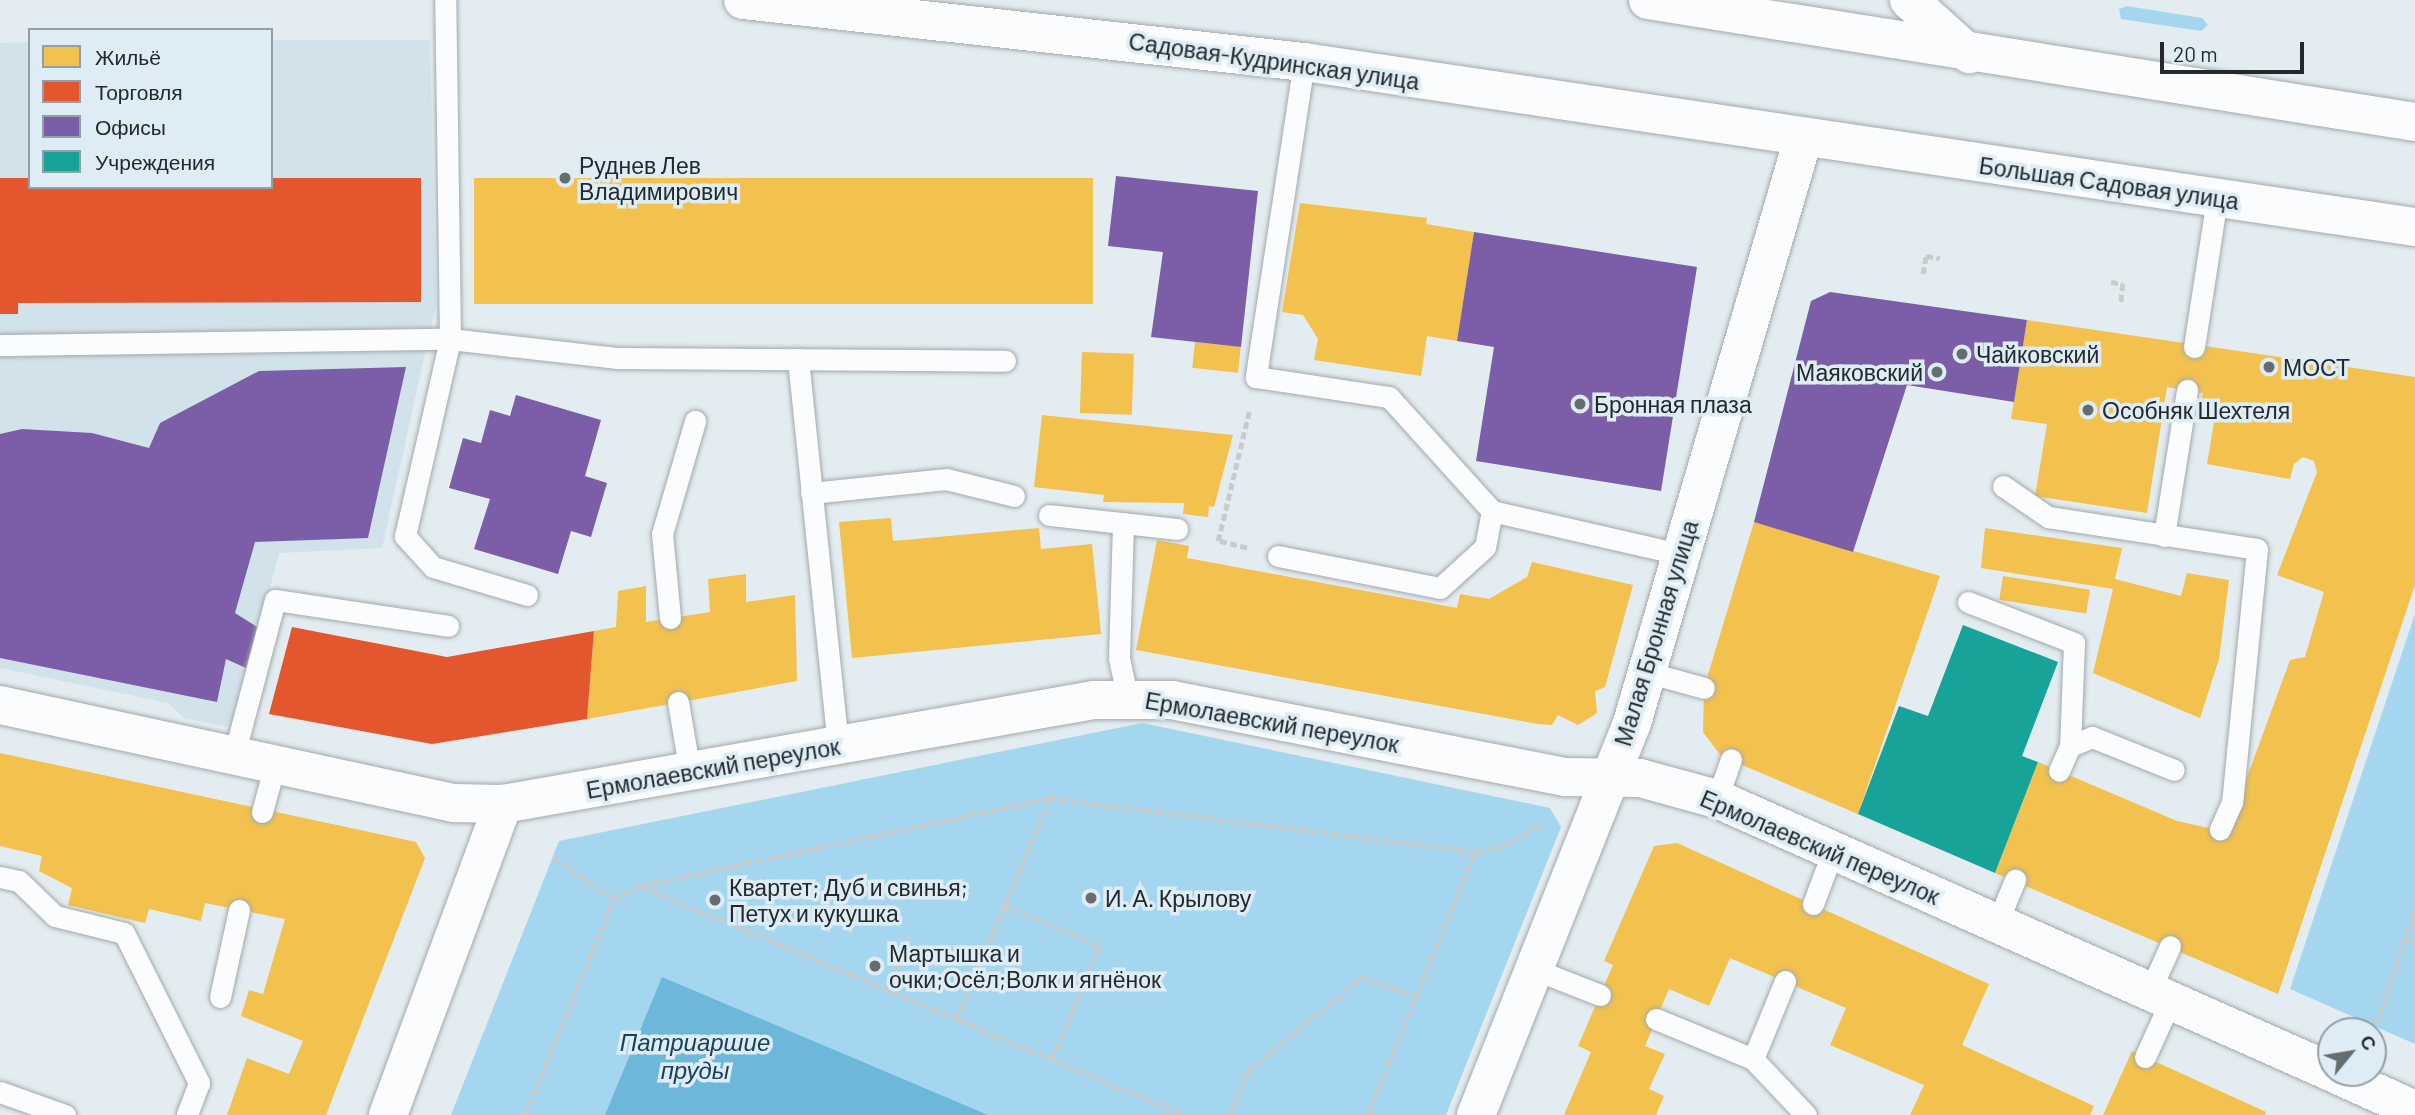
<!DOCTYPE html>
<html>
<head>
<meta charset="utf-8">
<style>
	body { margin:0 }
	#map { position:relative; width:2415px; height:1115px; overflow:hidden; background:#e3ecf0; font-family:Barlow,sans-serif }
	div>[style] { position:absolute }
	[style*='--x'] { left:calc(var(--x)*1px); top:calc(var(--y)*1px); width:calc(var(--w)*1px); rotate:calc(var(--a)*1deg) }
	.built>* { inset:0; background:#d2e2eb }
	.green>* { inset:0; background:#a4d7ef }
	.water>* { inset:0; background:#6db8da }
	.homes>* { inset:0; background:#f2c14e; transform-origin:0 0 }
	.shops>* { inset:0; background:#e4572e }
	.offices>* { inset:0; background:#7b5ea7 }
	.public>* { inset:0; background:#17a398 }
	.path>* { height:4.5px; margin-top:-2.25px; transform-origin:0; background:repeating-linear-gradient(90deg,#c9cccd 0 7px,transparent 0 10.5px) }
	.roads { filter:drop-shadow(0 0 2px #a3a9ac) drop-shadow(0 0 2px #a3a9ac) }
	.service>* { height:21px; margin:-10.5px; padding:0 10.5px; transform-origin:10.5px; border-radius:10.5px; background:#fbfcfd }
	.minor>* { height:38px; margin:-19px; padding:0 19px; transform-origin:19px; border-radius:19px; background:#fbfcfd }
	.tertiary>* { height:38px; margin:-19px; padding:0 19px; transform-origin:19px; border-radius:19px; background:#fbfcfd }
	.primary>* { height:38px; margin:-19px; padding:0 19px; transform-origin:19px; border-radius:19px; background:#fbfcfd }
	.dots>* { width:19px; height:19px; translate:-50% -50%; box-sizing:border-box; border:4px solid #deedf5; border-radius:50% }
	span { translate:-50% -50%; white-space:nowrap; text-align:center; line-height:1.15; -webkit-text-stroke:7px #deedf5; paint-order:stroke }
	.street-label { font-size:23px; color:#23292c }
	.poi-label { font-size:23px; color:#23292c }
	.left { translate:0 -50%; text-align:left }
	.right { translate:-100% -50%; text-align:right }
	.water-label { font-size:24px; color:#184357; font-style:italic }
	.legend { position:absolute; left:28px; top:28px; width:245px; height:161px; box-sizing:border-box; background:#deedf5; border:2px solid #939fa5; margin:0; padding:9px 12px; list-style:none; font-size:21px; color:#23292c }
	.legend li { display:flex; align-items:center; gap:14px; height:35px }
	.legend b { width:35px; border:2px solid #939fa5 }
	.north { position:absolute; left:2317px; top:1017px; width:70px; height:70px; box-sizing:border-box; background:#deedf5; border:2px solid #939fa5; border-radius:50%; rotate:60deg; font-size:19px; font-weight:700; line-height:28px; text-align:center; color:#23292c }
	.north::after { content:''; display:block; margin:auto; width:24px; height:32px; background:#666d71; clip-path:polygon(50% 0,100% 100%,50% 72%,0 100%) }
	.scale { position:absolute; left:2160px; top:42px; width:144px; height:32px; box-sizing:border-box; border:4px solid #23292c; border-top:0; padding-left:9px; font-size:21px; line-height:24px; white-space:nowrap; color:#23292c; -webkit-text-stroke:5px #deedf5; paint-order:stroke }
</style>
</head>
<body>
<div id="map">
	<div class="built">
		<div style="clip-path:polygon(271px 40px,430px 40px,436px 304px,382px 548px,279px 553px,234px 728px,184px 718px,168px 703px,0 668px,0 43px,30px 42px,30px 187px,271px 187px)"></div>
	</div>
	<div class="green">
		<div style="clip-path:polygon(2127px 6px,2202px 18px,2208px 25px,2201px 31px,2121px 19px,2119px 9px)"></div>
		<div style="clip-path:polygon(2415px 614px,2415px 1044px,2290px 989px)"></div>
		<div style="clip-path:polygon(1142px 723px,1550px 808px,1561px 827px,1446px 1115px,451px 1115px,559px 841px)"></div>
	</div>
	<div class="water">
		<div style="clip-path:polygon(662px 977px,896px 1076px,988px 1115px,605px 1115px)"></div>
	</div>
	<div class="homes">
		<div style="left:474px;top:178px;width:619px;height:126px"></div>
		<div style="clip-path:polygon(1300px 203px,1427px 218px,1426px 224px,1474px 232px,1457px 341px,1427px 336px,1421px 376px,1314px 360px,1318px 339px,1303px 315px,1282px 312px)"></div>
		<div style="clip-path:polygon(2027px 320px,2415px 377px,2415px 585px,2278px 994px,1995px 873px,2038px 762px,2177px 821px,2227px 832px,2290px 660px,2305px 657px,2324px 592px,2277px 575px,2317px 472px,2314px 461px,2303px 457px,2294px 464px,2290px 479px,2207px 464px,2217px 404px,2201px 401px,2203px 393px,2167px 387px,2147px 513px,2035px 496px,2047px 424px,2011px 419px)"></div>
		<div style="left:1195px;top:342px;width:46px;height:26px;rotate:6deg"></div>
		<div style="left:1082px;top:352px;width:52px;height:61px;rotate:2deg"></div>
		<div style="clip-path:polygon(1042px 415px,1233px 435px,1214px 507px,1209px 506px,1208px 517px,1183px 514px,1184px 503px,1103px 502px,1104px 495px,1034px 487px)"></div>
		<div style="clip-path:polygon(891px 518px,893px 541px,1039px 528px,1041px 549px,1092px 544px,1101px 634px,852px 658px,839px 522px)"></div>
		<div style="clip-path:polygon(1754px 522px,1940px 576px,1858px 814px,1721px 756px,1703px 732px,1704px 688px)"></div>
		<div style="clip-path:polygon(1985px 528px,2122px 548px,2115px 579px,2181px 596px,2187px 573px,2229px 580px,2219px 659px,2200px 718px,2093px 673px,2113px 589px,1981px 568px)"></div>
		<div style="clip-path:polygon(1157px 540px,1189px 546px,1187px 558px,1457px 608px,1460px 594px,1489px 599px,1527px 577px,1532px 562px,1633px 585px,1605px 687px,1595px 691px,1597px 713px,1578px 725px,1558px 715px,1552px 725px,1538px 724px,1136px 650px)"></div>
		<div style="clip-path:polygon(746px 574px,746px 602px,795px 595px,797px 681px,587px 719px,594px 631px,616px 627px,618px 591px,646px 586px,646px 622px,710px 612px,708px 579px)"></div>
		<div style="left:2003px;top:576px;width:88px;height:24px;rotate:9deg"></div>
		<div style="clip-path:polygon(0 753px,416px 842px,425px 858px,326px 1115px,227px 1115px,247px 1058px,289px 1074px,303px 1041px,241px 1016px,249px 990px,263px 994px,285px 919px,205px 903px,201px 921px,149px 909px,145px 923px,68px 905px,72px 888px,39px 871px,42px 856px,0 846px)"></div>
		<div style="clip-path:polygon(1677px 843px,1989px 984px,1962px 1045px,2094px 1106px,2090px 1115px,1910px 1115px,1924px 1085px,1830px 1045px,1846px 1008px,1730px 958px,1709px 1006px,1669px 989px,1645px 1046px,1665px 1054px,1649px 1089px,1664px 1096px,1656px 1115px,1564px 1115px,1591px 1052px,1578px 1046px,1613px 965px,1604px 961px,1654px 846px)"></div>
		<div style="clip-path:polygon(2132px 1051px,2266px 1112px,2265px 1115px,2103px 1115px)"></div>
	</div>
	<div class="shops">
		<div style="clip-path:polygon(0 178px,30px 178px,30px 187px,271px 187px,271px 178px,421px 178px,421px 302px,18px 303px,18px 314px,0 314px)"></div>
		<div style="clip-path:polygon(292px 627px,447px 657px,594px 631px,587px 719px,432px 744px,269px 714px)"></div>
	</div>
	<div class="offices">
		<div style="clip-path:polygon(1116px 176px,1258px 191px,1241px 347px,1151px 337px,1163px 252px,1108px 246px)"></div>
		<div style="clip-path:polygon(1474px 232px,1697px 267px,1661px 491px,1476px 461px,1494px 347px,1457px 341px)"></div>
		<div style="clip-path:polygon(1830px 292px,2027px 320px,2014px 402px,1907px 385px,1853px 552px,1754px 522px,1811px 301px)"></div>
		<div style="clip-path:polygon(406px 367px,368px 538px,255px 542px,235px 613px,257px 627px,246px 668px,226px 659px,217px 702px,0 658px,0 434px,22px 429px,92px 433px,149px 448px,160px 423px,259px 371px)"></div>
		<div style="clip-path:polygon(516px 395px,601px 420px,585px 476px,607px 483px,591px 537px,571px 531px,558px 574px,474px 549px,490px 499px,449px 488px,463px 438px,481px 443px,490px 410px,510px 416px)"></div>
	</div>
	<div class="public">
		<div style="clip-path:polygon(1963px 625px,2058px 662px,2022px 756px,2038px 762px,1995px 873px,1858px 814px,1899px 706px,1928px 716px)"></div>
	</div>
	<div class="path">
		<div style="--x:1923;--y:274;--w:18;--a:-81"></div>
		<div style="--x:1926;--y:256;--w:14;--a:8"></div>
		<div style="--x:2111;--y:282;--w:12;--a:9"></div>
		<div style="--x:2123;--y:284;--w:18;--a:96"></div>
		<div style="--x:1247;--y:548;--w:30;--a:-166"></div>
		<div style="--x:1218;--y:541;--w:133;--a:-76.5"></div>
		<div style="--x:553;--y:857;--w:74;--a:34.5"></div>
		<div style="--x:642;--y:886;--w:417;--a:-12.2"></div>
		<div style="--x:1050;--y:798;--w:428;--a:7.2"></div>
		<div style="--x:1004;--y:905;--w:104;--a:23.1"></div>
		<div style="--x:1100;--y:946;--w:122;--a:112.6"></div>
		<div style="--x:2404;--y:939;--w:12;--a:20"></div>
		<div style="--x:887;--y:989;--w:62;--a:-67.2"></div>
		<div style="--x:957;--y:1019;--w:240;--a:-67.2"></div>
		<div style="--x:2373;--y:1034;--w:132;--a:-71.4"></div>
		<div style="--x:525;--y:1115;--w:234;--a:-67.6"></div>
		<div style="--x:614;--y:899;--w:30;--a:-26"></div>
		<div style="--x:641;--y:886;--w:589;--a:22.87"></div>
		<div style="--x:1230;--y:1115;--w:46;--a:-68.4"></div>
		<div style="--x:1247;--y:1072;--w:149;--a:-39.6"></div>
		<div style="--x:1362;--y:977;--w:57;--a:19.4"></div>
		<div style="--x:1368;--y:1115;--w:284;--a:-67.9"></div>
		<div style="--x:1475;--y:852;--w:31;--a:-13"></div>
		<div style="--x:1505;--y:845;--w:45;--a:-29.4"></div>
	</div>
	<div class="roads">
		<div class="service">
			<div style="--x:1304;--y:62;--w:319;--a:98.7"></div>
			<div style="--x:1256;--y:377;--w:134;--a:8.6"></div>
			<div style="--x:1389;--y:397;--w:154;--a:47.9"></div>
			<div style="--x:1492;--y:511;--w:193;--a:12.9"></div>
			<div style="--x:0;--y:345;--w:450;--a:-0.8"></div>
			<div style="--x:450;--y:339;--w:339;--a:-90.8"></div>
			<div style="--x:2194;--y:347;--w:151;--a:-81.2"></div>
			<div style="--x:798;--y:359;--w:389;--a:84.1"></div>
			<div style="--x:2003;--y:486;--w:55;--a:34.6"></div>
			<div style="--x:2048;--y:517;--w:211;--a:8.7"></div>
			<div style="--x:2257;--y:549;--w:254;--a:95.6"></div>
			<div style="--x:2232;--y:802;--w:30;--a:114"></div>
			<div style="--x:811;--y:493;--w:136;--a:-5.9"></div>
			<div style="--x:946;--y:479;--w:70;--a:14"></div>
			<div style="--x:1049;--y:515;--w:129;--a:6.2"></div>
			<div style="--x:1123;--y:523;--w:135;--a:91.7"></div>
			<div style="--x:1119;--y:658;--w:40;--a:78"></div>
			<div style="--x:2164;--y:536;--w:148;--a:-81"></div>
			<div style="--x:1278;--y:556;--w:165;--a:11.2"></div>
			<div style="--x:1440;--y:588;--w:61;--a:-42.3"></div>
			<div style="--x:1485;--y:547;--w:37;--a:-79"></div>
			<div style="--x:527;--y:595;--w:98;--a:-163.4"></div>
			<div style="--x:433;--y:567;--w:42;--a:-132.1"></div>
			<div style="--x:405;--y:536;--w:202;--a:-77.1"></div>
			<div style="--x:450;--y:339;--w:167;--a:6.5"></div>
			<div style="--x:616;--y:358;--w:389;--a:0.4"></div>
			<div style="--x:1968;--y:602;--w:114;--a:21.1"></div>
			<div style="--x:2074;--y:643;--w:103;--a:92.2"></div>
			<div style="--x:2070;--y:746;--w:27;--a:114"></div>
			<div style="--x:670;--y:618;--w:84;--a:-95.4"></div>
			<div style="--x:662;--y:534;--w:118;--a:-73.7"></div>
			<div style="--x:1646;--y:672;--w:60;--a:15.4"></div>
			<div style="--x:678;--y:702;--w:71;--a:80.3"></div>
			<div style="--x:2070;--y:746;--w:24;--a:-22"></div>
			<div style="--x:2092;--y:737;--w:88;--a:21.9"></div>
			<div style="--x:234;--y:755;--w:160;--a:-75.2"></div>
			<div style="--x:275;--y:600;--w:175;--a:8.5"></div>
			<div style="--x:1717;--y:799;--w:42;--a:-70.7"></div>
			<div style="--x:262;--y:812;--w:50;--a:-74.8"></div>
			<div style="--x:0;--y:877;--w:19;--a:12"></div>
			<div style="--x:19;--y:881;--w:50;--a:44.2"></div>
			<div style="--x:55;--y:916;--w:71;--a:13.8"></div>
			<div style="--x:124;--y:933;--w:168;--a:63.4"></div>
			<div style="--x:199;--y:1083;--w:34;--a:111"></div>
			<div style="--x:1813;--y:904;--w:60;--a:-69.4"></div>
			<div style="--x:1997;--y:923;--w:47;--a:-67.3"></div>
			<div style="--x:1534;--y:969;--w:71;--a:21.5"></div>
			<div style="--x:1785;--y:981;--w:84;--a:112.3"></div>
			<div style="--x:1753;--y:1059;--w:77;--a:46.6"></div>
			<div style="--x:2150;--y:991;--w:49;--a:-66"></div>
			<div style="--x:220;--y:997;--w:89;--a:-77.7"></div>
			<div style="--x:1656;--y:1019;--w:105;--a:22.4"></div>
			<div style="--x:2145;--y:1057;--w:63;--a:-65.5"></div>
			<div style="--x:0;--y:1092;--w:69;--a:19.5"></div>
		</div>
		<div class="minor">
			<div style="--x:0;--y:705;--w:465;--a:12.2"></div>
			<div style="--x:455;--y:803;--w:48;--a:1.2"></div>
			<div style="--x:503;--y:804;--w:600;--a:-9.98"></div>
			<div style="--x:1094;--y:700;--w:78;--a:0"></div>
			<div style="--x:1172;--y:700;--w:401;--a:11.1"></div>
			<div style="--x:1566;--y:777;--w:74;--a:0.8"></div>
			<div style="--x:1640;--y:778;--w:80;--a:15.3"></div>
			<div style="--x:1717;--y:799;--w:672;--a:23.97"></div>
			<div style="--x:2333;--y:1073;--w:90;--a:24.3"></div>
			<div style="--x:388;--y:1115;--w:332;--a:-69.7"></div>
			<div style="--x:1476;--y:1115;--w:422;--a:-68.3"></div>
			<div style="--x:1632;--y:723;--w:609;--a:-73.68"></div>
		</div>
		<div class="tertiary">
			<div style="--x:1909;--y:0;--w:81;--a:42"></div>
		</div>
		<div class="primary">
			<div style="--x:743;--y:0;--w:564;--a:6.31"></div>
			<div style="--x:1304;--y:62;--w:1123;--a:8.45"></div>
			<div style="--x:1648;--y:0;--w:777;--a:9.04"></div>
		</div>
	</div>
	<div class="dots">
		<div style="left:565px;top:178px;background:#666d71"></div>
		<div style="left:1962px;top:354px;background:#666d71"></div>
		<div style="left:2269px;top:367px;background:#666d71"></div>
		<div style="left:1937px;top:372px;background:#666d71"></div>
		<div style="left:1580px;top:404px;background:#666d71"></div>
		<div style="left:2088px;top:410px;background:#666d71"></div>
		<div style="left:1091px;top:898px;background:#666d71"></div>
		<div style="left:715px;top:900px;background:#666d71"></div>
		<div style="left:875px;top:966px;background:#666d71"></div>
	</div>
	<div class="street-label">
		<span style="left:1274px;top:61px;rotate:8deg">Садовая-Кудринская улица</span>
		<span style="left:2109px;top:183px;rotate:8deg">Большая Садовая улица</span>
		<span style="left:1656px;top:633px;rotate:-73deg">Малая Бронная улица</span>
		<span style="left:1272px;top:722px;rotate:10deg">Ермолаевский переулок</span>
		<span style="left:713px;top:768px;rotate:-10deg">Ермолаевский переулок</span>
		<span style="left:1820px;top:847px;rotate:23deg">Ермолаевский переулок</span>
	</div>
	<div class="poi-label">
		<span class="left" style="left:579px;top:178px">Руднев Лев<br>Владимирович</span>
		<span class="left" style="left:1976px;top:354px">Чайковский</span>
		<span class="left" style="left:2283px;top:367px">МОСТ</span>
		<span class="right" style="left:1923px;top:372px">Маяковский</span>
		<span class="left" style="left:1594px;top:404px">Бронная плаза</span>
		<span class="left" style="left:2102px;top:410px">Особняк Шехтеля</span>
		<span class="left" style="left:729px;top:900px">Квартет; Дуб и свинья;<br>Петух и кукушка</span>
		<span class="left" style="left:1105px;top:898px">И. А. Крылову</span>
		<span class="left" style="left:889px;top:966px">Мартышка и<br>очки;Осёл;Волк и ягнёнок</span>
	</div>
	<div class="water-label">
		<span style="left:695px;top:1056px">Патриаршие<br>пруды</span>
	</div>
	<ul class="legend">
	<li><b style="height:19px;background:#f2c14e"></b>Жильё</li>
	<li><b style="height:19px;background:#e4572e"></b>Торговля</li>
	<li><b style="height:19px;background:#7b5ea7"></b>Офисы</li>
	<li><b style="height:19px;background:#17a398"></b>Учреждения</li>
	</ul>
	<div class="north">С</div>
	<div class="scale">20 m</div>
</div>
</body>
</html>
